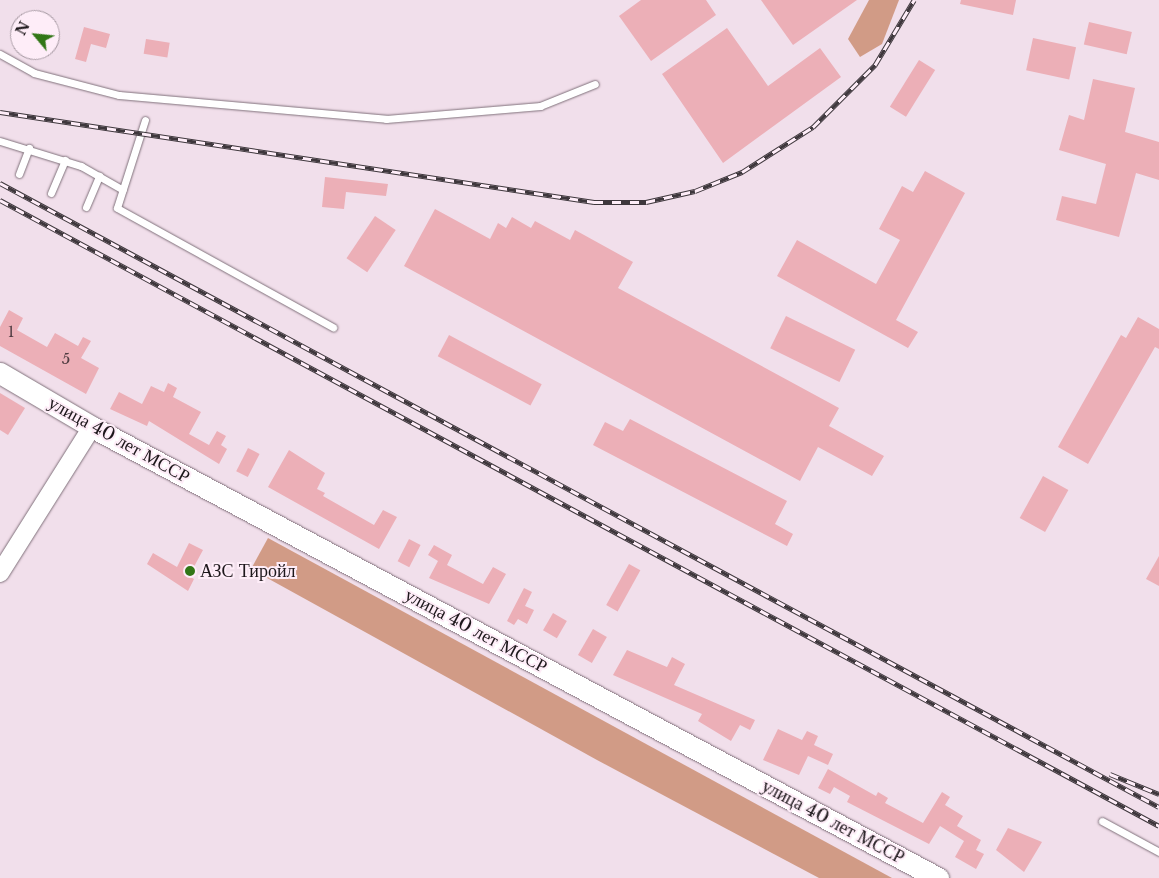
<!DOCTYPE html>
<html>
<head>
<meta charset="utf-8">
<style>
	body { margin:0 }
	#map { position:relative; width:1159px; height:878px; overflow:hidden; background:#f1dfeb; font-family:"Libre Baskerville",serif }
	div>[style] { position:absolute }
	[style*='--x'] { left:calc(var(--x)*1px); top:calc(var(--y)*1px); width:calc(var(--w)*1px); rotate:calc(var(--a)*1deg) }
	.forest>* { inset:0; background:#d19b86 }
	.building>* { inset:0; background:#ecafb7; transform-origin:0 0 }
	.roads { filter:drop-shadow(0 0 1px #80717b) drop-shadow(0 0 1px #80717b) }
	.service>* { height:7px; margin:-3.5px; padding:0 3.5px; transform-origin:3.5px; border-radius:3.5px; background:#fff }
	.tertiary>* { height:18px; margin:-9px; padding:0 9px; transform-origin:9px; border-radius:9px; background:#fff }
	.primary>* { height:21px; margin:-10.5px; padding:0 10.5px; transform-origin:10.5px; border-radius:10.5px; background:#fff }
	.rail>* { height:5px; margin-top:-2.5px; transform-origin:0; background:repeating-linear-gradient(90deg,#feedf8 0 9px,#3e373c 0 18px); box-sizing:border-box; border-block:1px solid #3e373c }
	.dots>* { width:14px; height:14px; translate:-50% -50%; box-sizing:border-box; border:2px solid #feedf8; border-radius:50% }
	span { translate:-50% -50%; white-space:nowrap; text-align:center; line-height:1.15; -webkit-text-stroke:4px #feedf8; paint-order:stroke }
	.number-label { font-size:15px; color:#513d42 }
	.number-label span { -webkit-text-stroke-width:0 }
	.street-label { font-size:18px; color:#1d171b }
	.poi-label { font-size:18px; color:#1d171b }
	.left { translate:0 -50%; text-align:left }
	.north { position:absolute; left:10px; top:10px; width:50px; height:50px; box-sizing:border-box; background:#feedf8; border:1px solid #a497a0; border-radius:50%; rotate:298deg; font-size:14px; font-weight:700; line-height:20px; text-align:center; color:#1d171b }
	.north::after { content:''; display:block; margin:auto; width:18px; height:22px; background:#317616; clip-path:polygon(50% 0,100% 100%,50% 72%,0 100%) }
</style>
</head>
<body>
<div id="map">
	<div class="forest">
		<div style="clip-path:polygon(869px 0,899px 0,882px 44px,860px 57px,848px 39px)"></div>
		<div style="clip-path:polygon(268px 538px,892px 878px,819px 878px,597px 760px,251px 569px)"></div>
	</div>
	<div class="building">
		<div style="clip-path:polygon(641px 0,706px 0,716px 15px,651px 61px,619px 16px)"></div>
		<div style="clip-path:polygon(761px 0,857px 0,793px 45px)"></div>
		<div style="clip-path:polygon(961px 0,1016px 0,1013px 15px,960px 4px)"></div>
		<div style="left:1089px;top:22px;width:44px;height:23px;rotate:13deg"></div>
		<div style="clip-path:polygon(84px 27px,110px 34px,106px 48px,91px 44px,86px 62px,75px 59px)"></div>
		<div style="clip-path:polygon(727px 28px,768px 86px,820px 48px,841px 77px,723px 163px,662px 74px)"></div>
		<div style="left:1033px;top:38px;width:44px;height:33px;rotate:12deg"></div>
		<div style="left:146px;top:39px;width:24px;height:15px;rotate:9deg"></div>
		<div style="left:919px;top:60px;width:19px;height:55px;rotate:32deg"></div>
		<div style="clip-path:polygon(1093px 79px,1135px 88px,1125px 132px,1159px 142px,1159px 180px,1136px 173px,1119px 237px,1056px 220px,1062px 196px,1096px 204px,1106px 164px,1059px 150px,1069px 115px,1084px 120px)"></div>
		<div style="clip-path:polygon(925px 171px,965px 193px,896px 320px,918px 332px,908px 348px,777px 276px,797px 240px,876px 284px,900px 240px,879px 229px,902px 186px,913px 192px)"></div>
		<div style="clip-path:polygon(325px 177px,388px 184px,386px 196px,346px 192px,344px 209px,322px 207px)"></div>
		<div style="clip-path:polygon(435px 209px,490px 239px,498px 223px,506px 228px,512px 217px,531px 228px,535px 221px,570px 240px,575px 230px,633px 262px,618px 288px,839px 408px,829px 426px,884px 456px,872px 476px,818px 447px,800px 481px,404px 266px)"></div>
		<div style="left:375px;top:216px;width:25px;height:51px;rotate:34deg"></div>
		<div style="clip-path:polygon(9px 310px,23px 318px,17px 330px,47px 347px,55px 333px,78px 346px,83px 337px,91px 341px,81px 358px,99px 368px,86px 394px,0 346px,0 327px)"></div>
		<div style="left:786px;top:316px;width:77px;height:36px;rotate:26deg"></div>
		<div style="clip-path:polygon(1138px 317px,1159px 329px,1159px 349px,1155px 347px,1088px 464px,1058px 447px,1121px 335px,1126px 338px)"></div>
		<div style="left:449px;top:335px;width:105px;height:24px;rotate:28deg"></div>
		<div style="clip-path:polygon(168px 383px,177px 388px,173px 397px,201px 412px,189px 434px,209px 445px,217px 431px,226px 436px,221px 445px,227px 449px,219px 464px,149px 421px,147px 426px,110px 409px,119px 392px,142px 404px,151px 386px,164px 392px)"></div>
		<div style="clip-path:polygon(0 393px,25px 408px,8px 435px,0 430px)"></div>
		<div style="clip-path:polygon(630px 419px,787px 501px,775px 524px,793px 534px,787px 546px,593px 445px,605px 422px,623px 431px)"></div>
		<div style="left:248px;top:448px;width:13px;height:26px;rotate:27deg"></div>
		<div style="clip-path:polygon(289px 450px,325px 473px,317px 489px,325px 493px,323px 496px,374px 525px,383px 510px,397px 517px,379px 549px,268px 487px)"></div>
		<div style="left:1043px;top:476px;width:29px;height:48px;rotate:29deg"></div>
		<div style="left:409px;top:539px;width:13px;height:25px;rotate:27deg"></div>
		<div style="clip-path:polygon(189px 543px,203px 550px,189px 576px,194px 579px,188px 591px,147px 564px,153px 553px,177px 567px)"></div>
		<div style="clip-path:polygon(434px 545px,452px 555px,447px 565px,483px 584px,493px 567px,506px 574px,489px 604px,429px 578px,438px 561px,428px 555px)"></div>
		<div style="clip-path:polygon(1159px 556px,1159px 586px,1146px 579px)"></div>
		<div style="left:629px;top:564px;width:13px;height:47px;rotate:29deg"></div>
		<div style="clip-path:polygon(524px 588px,532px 592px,525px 606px,534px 610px,527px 624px,518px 619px,514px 625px,507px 621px)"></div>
		<div style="left:553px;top:613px;width:16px;height:20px;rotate:30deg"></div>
		<div style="left:593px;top:629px;width:16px;height:30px;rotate:30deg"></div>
		<div style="clip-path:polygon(627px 650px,667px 667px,672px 657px,685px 664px,674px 685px,755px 720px,750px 730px,740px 725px,731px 741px,698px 721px,702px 714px,613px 675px)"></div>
		<div style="clip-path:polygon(778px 729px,802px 740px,807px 731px,818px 736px,814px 745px,833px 754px,828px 765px,808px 756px,799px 775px,763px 760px)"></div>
		<div style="clip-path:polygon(828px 769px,876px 796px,878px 792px,888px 798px,885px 803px,923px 823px,942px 792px,950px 797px,945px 805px,963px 816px,957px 826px,981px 840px,976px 850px,984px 854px,976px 869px,955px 857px,964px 841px,940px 826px,929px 844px,847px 802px,850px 796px,834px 787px,830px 794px,818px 788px)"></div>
		<div style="clip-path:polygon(1008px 828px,1042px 842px,1024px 872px,996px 850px)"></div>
	</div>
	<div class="roads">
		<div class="service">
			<div style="--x:0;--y:54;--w:39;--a:29"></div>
			<div style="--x:34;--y:73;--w:88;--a:14.5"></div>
			<div style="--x:119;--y:95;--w:268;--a:5.1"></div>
			<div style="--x:386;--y:119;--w:155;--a:-4.8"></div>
			<div style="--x:540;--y:106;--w:59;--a:-21.8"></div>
			<div style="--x:145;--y:120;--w:92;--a:107.7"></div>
			<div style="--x:117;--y:208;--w:247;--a:28.9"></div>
			<div style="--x:0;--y:141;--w:85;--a:17.2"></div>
			<div style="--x:81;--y:166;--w:48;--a:29.7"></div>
			<div style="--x:19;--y:174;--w:28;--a:-69"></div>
			<div style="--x:51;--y:193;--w:36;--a:-67"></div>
			<div style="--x:86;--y:207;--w:34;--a:-67"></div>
			<div style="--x:1102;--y:821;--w:65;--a:28.5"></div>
		</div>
		<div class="tertiary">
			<div style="--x:0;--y:573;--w:173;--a:-57.8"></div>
		</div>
		<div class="primary">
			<div style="--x:0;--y:373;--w:107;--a:30.4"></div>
			<div style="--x:92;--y:427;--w:959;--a:28.06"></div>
		</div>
	</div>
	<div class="rail">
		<div style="--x:0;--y:112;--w:601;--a:8.62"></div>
		<div style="--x:594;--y:202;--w:52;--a:0"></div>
		<div style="--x:646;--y:202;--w:50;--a:-12.7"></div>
		<div style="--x:695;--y:191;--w:51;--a:-22"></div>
		<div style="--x:742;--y:172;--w:84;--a:-32.4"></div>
		<div style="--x:813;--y:127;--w:88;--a:-45"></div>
		<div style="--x:875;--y:65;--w:76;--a:-59"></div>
		<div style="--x:0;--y:183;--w:1316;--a:28.3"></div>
		<div style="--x:0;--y:200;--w:1317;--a:28.37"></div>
		<div style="--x:1110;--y:774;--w:53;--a:22.2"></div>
	</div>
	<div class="dots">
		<div style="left:190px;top:571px;background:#317616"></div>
	</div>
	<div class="number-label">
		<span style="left:11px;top:332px">1</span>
		<span style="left:66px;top:359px">5</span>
	</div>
	<div class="street-label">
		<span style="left:119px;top:440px;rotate:29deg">улица 40 лет МССР</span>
		<span style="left:476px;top:631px;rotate:28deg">улица 40 лет МССР</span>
		<span style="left:833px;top:822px;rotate:28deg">улица 40 лет МССР</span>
	</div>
	<div class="poi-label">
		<span class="left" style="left:200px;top:571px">АЗС Тиройл</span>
	</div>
	<div class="north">N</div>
</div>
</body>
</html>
